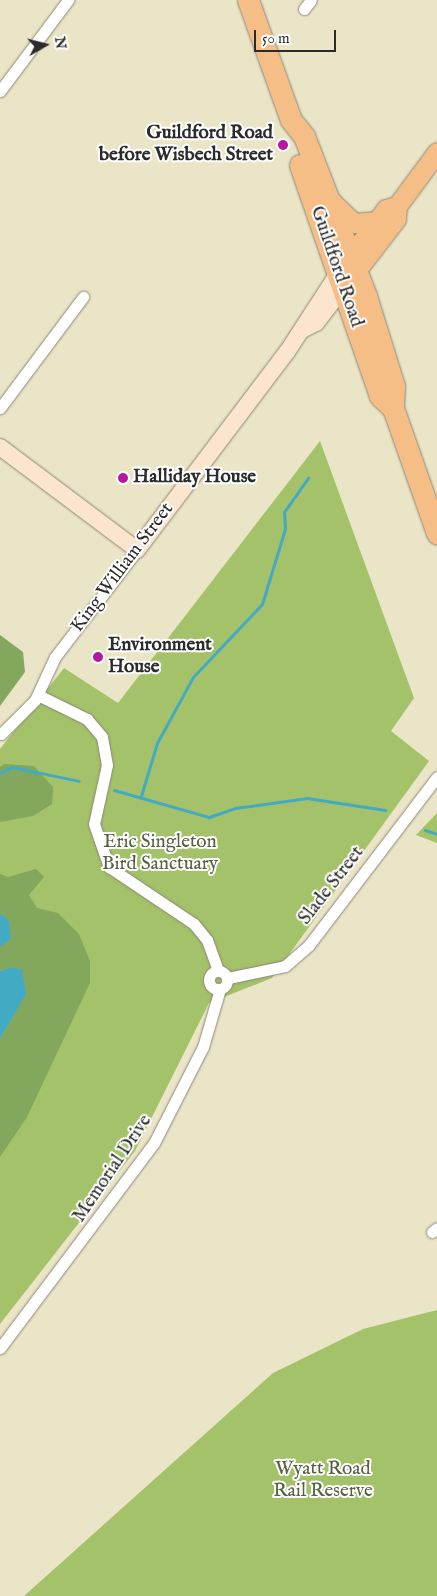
<!DOCTYPE html>
<html>
<head>
<meta charset="utf-8">
<style>
	body { margin:0 }
	#map { position:relative; width:437px; height:1596px; overflow:hidden; background:#ebe5c7; font-family:"IM FELL English",serif }
	div>[style] { position:absolute }
	[style*='--x'] { left:calc(var(--x)*1px); top:calc(var(--y)*1px); width:calc(var(--w)*1px); rotate:calc(var(--a)*1deg) }
	.green>* { inset:0; background:#a4c269 }
	.forest>* { inset:0; background:#83a85d }
	.water>* { inset:0; background:#43aac3 }
	.stream>* { height:3px; margin:-1.5px; padding:0 1.5px; transform-origin:1.5px; border-radius:1.5px; background:#43aac3 }
	.roads { filter:drop-shadow(0 0 1px #8b8879) drop-shadow(0 0 1px #8b8879) }
	.street>* { height:11px; margin:-5.5px; padding:0 5.5px; transform-origin:5.5px; border-radius:5.5px; background:#fff }
	.street>.ring { margin:-5.5px; padding:0; box-sizing:content-box; background:none; border:11px solid #fff; border-radius:50% }
	.secondary>* { height:16px; margin:-8px; padding:0 8px; transform-origin:8px; border-radius:8px; background:#fbe5cf }
	.primary>* { height:19px; margin:-9.5px; padding:0 9.5px; transform-origin:9.5px; border-radius:9.5px; background:#f6be87 }
	.highway>* { height:21px; margin:-10.5px; padding:0 10.5px; transform-origin:10.5px; border-radius:10.5px; background:#f6be87 }
	.dots>* { width:14px; height:14px; translate:-50% -50%; box-sizing:border-box; border:2px solid #fff; border-radius:50% }
	span { translate:-50% -50%; white-space:nowrap; text-align:center; line-height:1.15; -webkit-text-stroke:4px #fff; paint-order:stroke }
	.poi-label { font-size:19px; color:#2b2b2b; font-weight:700 }
	.right { translate:-100% -50%; text-align:right }
	.left { translate:0 -50%; text-align:left }
	.street-label { font-size:19px; color:#2b2b2b }
	.park-label { font-size:19px; color:#556041 }
	.north { position:absolute; left:20px; top:20px; width:50px; height:50px; -webkit-text-stroke:4px #fff; paint-order:stroke; rotate:82deg; font-size:14px; font-weight:700; line-height:20px; text-align:center; color:#2b2b2b }
	.north::after { content:''; display:block; margin:auto; width:18px; height:22px; background:#2b2b2b; clip-path:polygon(50% 0,100% 100%,50% 72%,0 100%) }
	.scale { position:absolute; left:254px; top:30px; width:82px; height:22px; box-sizing:border-box; border:2px solid #2b2b2b; border-top:0; padding-left:6px; font-size:15px; line-height:18px; white-space:nowrap; color:#2b2b2b; -webkit-text-stroke:4px #fff; paint-order:stroke }
</style>
</head>
<body>
<div id="map">
	<div class="green">
		<div style="clip-path:polygon(320px 441px,414px 698px,391px 731px,429px 761px,272px 978px,209px 1003px,135px 1151px,0 1324px,0 749px,64px 668px,118px 703px)"></div>
		<div style="clip-path:polygon(437px 813px,437px 843px,416px 835px)"></div>
		<div style="clip-path:polygon(437px 1310px,437px 1596px,24px 1596px,273px 1373px,363px 1329px)"></div>
	</div>
	<div class="forest">
		<div style="clip-path:polygon(0 635px,23px 652px,25px 672px,0 706px)"></div>
		<div style="clip-path:polygon(4px 764px,34px 766px,53px 787px,52px 804px,33px 816px,0 822px,0 767px)"></div>
		<div style="clip-path:polygon(36px 869px,44px 877px,29px 895px,37px 908px,58px 913px,79px 934px,90px 961px,90px 983px,27px 1117px,0 1157px,0 1039px,26px 993px,12px 967px,0 971px,0 947px,11px 938px,0 913px,0 874px,8px 877px)"></div>
	</div>
	<div class="water">
		<div style="clip-path:polygon(0 913px,9px 921px,11px 939px,0 947px)"></div>
		<div style="clip-path:polygon(12px 967px,22px 970px,26px 994px,0 1039px,0 971px)"></div>
	</div>
	<div class="stream">
		<div style="--x:0;--y:773;--w:13;--a:-27"></div>
		<div style="--x:12;--y:767;--w:68;--a:11.8"></div>
		<div style="--x:114;--y:790;--w:99;--a:15.9"></div>
		<div style="--x:209;--y:817;--w:28;--a:-19"></div>
		<div style="--x:235;--y:808;--w:73;--a:-7.9"></div>
		<div style="--x:307;--y:798;--w:79;--a:8.7"></div>
		<div style="--x:141;--y:796;--w:55;--a:-73.2"></div>
		<div style="--x:157;--y:743;--w:75;--a:-61.4"></div>
		<div style="--x:193;--y:677;--w:100;--a:-46.6"></div>
		<div style="--x:262;--y:604;--w:78;--a:-73"></div>
		<div style="--x:285;--y:529;--w:17;--a:-93"></div>
		<div style="--x:284;--y:512;--w:42;--a:-54.8"></div>
		<div style="--x:425;--y:830;--w:13;--a:18"></div>
	</div>
	<div class="roads">
		<div class="street">
			<div style="--x:304;--y:9;--w:11;--a:-52"></div>
			<div style="--x:0;--y:91;--w:114;--a:-53.2"></div>
			<div style="--x:0;--y:408;--w:139;--a:-53.2"></div>
			<div style="--x:38;--y:695;--w:55;--a:26.1"></div>
			<div style="--x:87;--y:719;--w:23;--a:50"></div>
			<div style="--x:102;--y:737;--w:28;--a:80"></div>
			<div style="--x:107;--y:765;--w:60;--a:102.4"></div>
			<div style="--x:94;--y:824;--w:46;--a:70.8"></div>
			<div style="--x:109;--y:867;--w:102;--a:33.8"></div>
			<div style="--x:194;--y:924;--w:21;--a:51"></div>
			<div style="--x:207;--y:940;--w:32;--a:70"></div>
			<div style="--x:1;--y:734;--w:48;--a:-45"></div>
			<div style="--x:35;--y:700;--w:47;--a:-65.1"></div>
			<div style="--x:55;--y:657;--w:135;--a:-52.5"></div>
			<div class="ring" style="left:209px;top:971px;width:7px;height:7px"></div>
			<div style="--x:228;--y:978;--w:58;--a:-11.9"></div>
			<div style="--x:285;--y:966;--w:32;--a:-41"></div>
			<div style="--x:309;--y:945;--w:211;--a:-52.7"></div>
			<div style="--x:432;--y:1232;--w:6;--a:-39"></div>
			<div style="--x:0;--y:1348;--w:256;--a:-53.1"></div>
			<div style="--x:154;--y:1143;--w:108;--a:-63"></div>
			<div style="--x:203;--y:1047;--w:60;--a:-73.7"></div>
		</div>
		<div class="secondary">
			<div style="--x:302;--y:330;--w:16;--a:-27"></div>
			<div style="--x:316;--y:323;--w:46;--a:-52.1"></div>
			<div style="--x:0;--y:447;--w:171;--a:36.9"></div>
			<div style="--x:137;--y:550;--w:248;--a:-52.9"></div>
			<div style="--x:287;--y:352;--w:95;--a:-57"></div>
		</div>
		<div class="primary">
			<div style="--x:331;--y:201;--w:32;--a:44"></div>
			<div style="--x:354;--y:223;--w:21;--a:-5"></div>
			<div style="--x:344;--y:265;--w:70;--a:-53.1"></div>
			<div style="--x:386;--y:209;--w:11;--a:-15"></div>
			<div style="--x:349;--y:280;--w:77;--a:-52.4"></div>
			<div style="--x:396;--y:219;--w:13;--a:-86"></div>
			<div style="--x:397;--y:206;--w:67;--a:-53.5"></div>
		</div>
		<div class="highway">
			<div style="--x:248;--y:0;--w:127;--a:70.3"></div>
			<div style="--x:291;--y:120;--w:21;--a:51"></div>
			<div style="--x:304;--y:136;--w:172;--a:68.8"></div>
			<div style="--x:366;--y:296;--w:94;--a:72.7"></div>
			<div style="--x:394;--y:386;--w:22;--a:93"></div>
			<div style="--x:393;--y:408;--w:133;--a:70.6"></div>
			<div style="--x:300;--y:165;--w:244;--a:70.9"></div>
			<div style="--x:380;--y:396;--w:18;--a:43"></div>
		</div>
	</div>
	<div class="dots">
		<div style="left:283px;top:145px;background:#b5179e"></div>
		<div style="left:123px;top:478px;background:#b5179e"></div>
		<div style="left:98px;top:657px;background:#b5179e"></div>
	</div>
	<div class="poi-label">
		<span class="right" style="left:273px;top:145px">Guildford Road<br>before Wisbech Street</span>
		<span class="left" style="left:133px;top:478px">Halliday House</span>
		<span class="left" style="left:108px;top:657px">Environment<br>House</span>
	</div>
	<div class="street-label">
		<span style="left:336px;top:267px;rotate:71deg">Guildford Road</span>
		<span style="left:123px;top:568px;rotate:-53deg">King William Street</span>
		<span style="left:332px;top:886px;rotate:-52deg">Slade Street</span>
		<span style="left:113px;top:1169px;rotate:-56deg">Memorial Drive</span>
	</div>
	<div class="park-label">
		<span style="left:160px;top:854px">Eric Singleton<br>Bird Sanctuary</span>
		<span style="left:323px;top:1481px">Wyatt Road<br>Rail Reserve</span>
	</div>
	<div class="north">N</div>
	<div class="scale">50 m</div>
</div>
</body>
</html>
